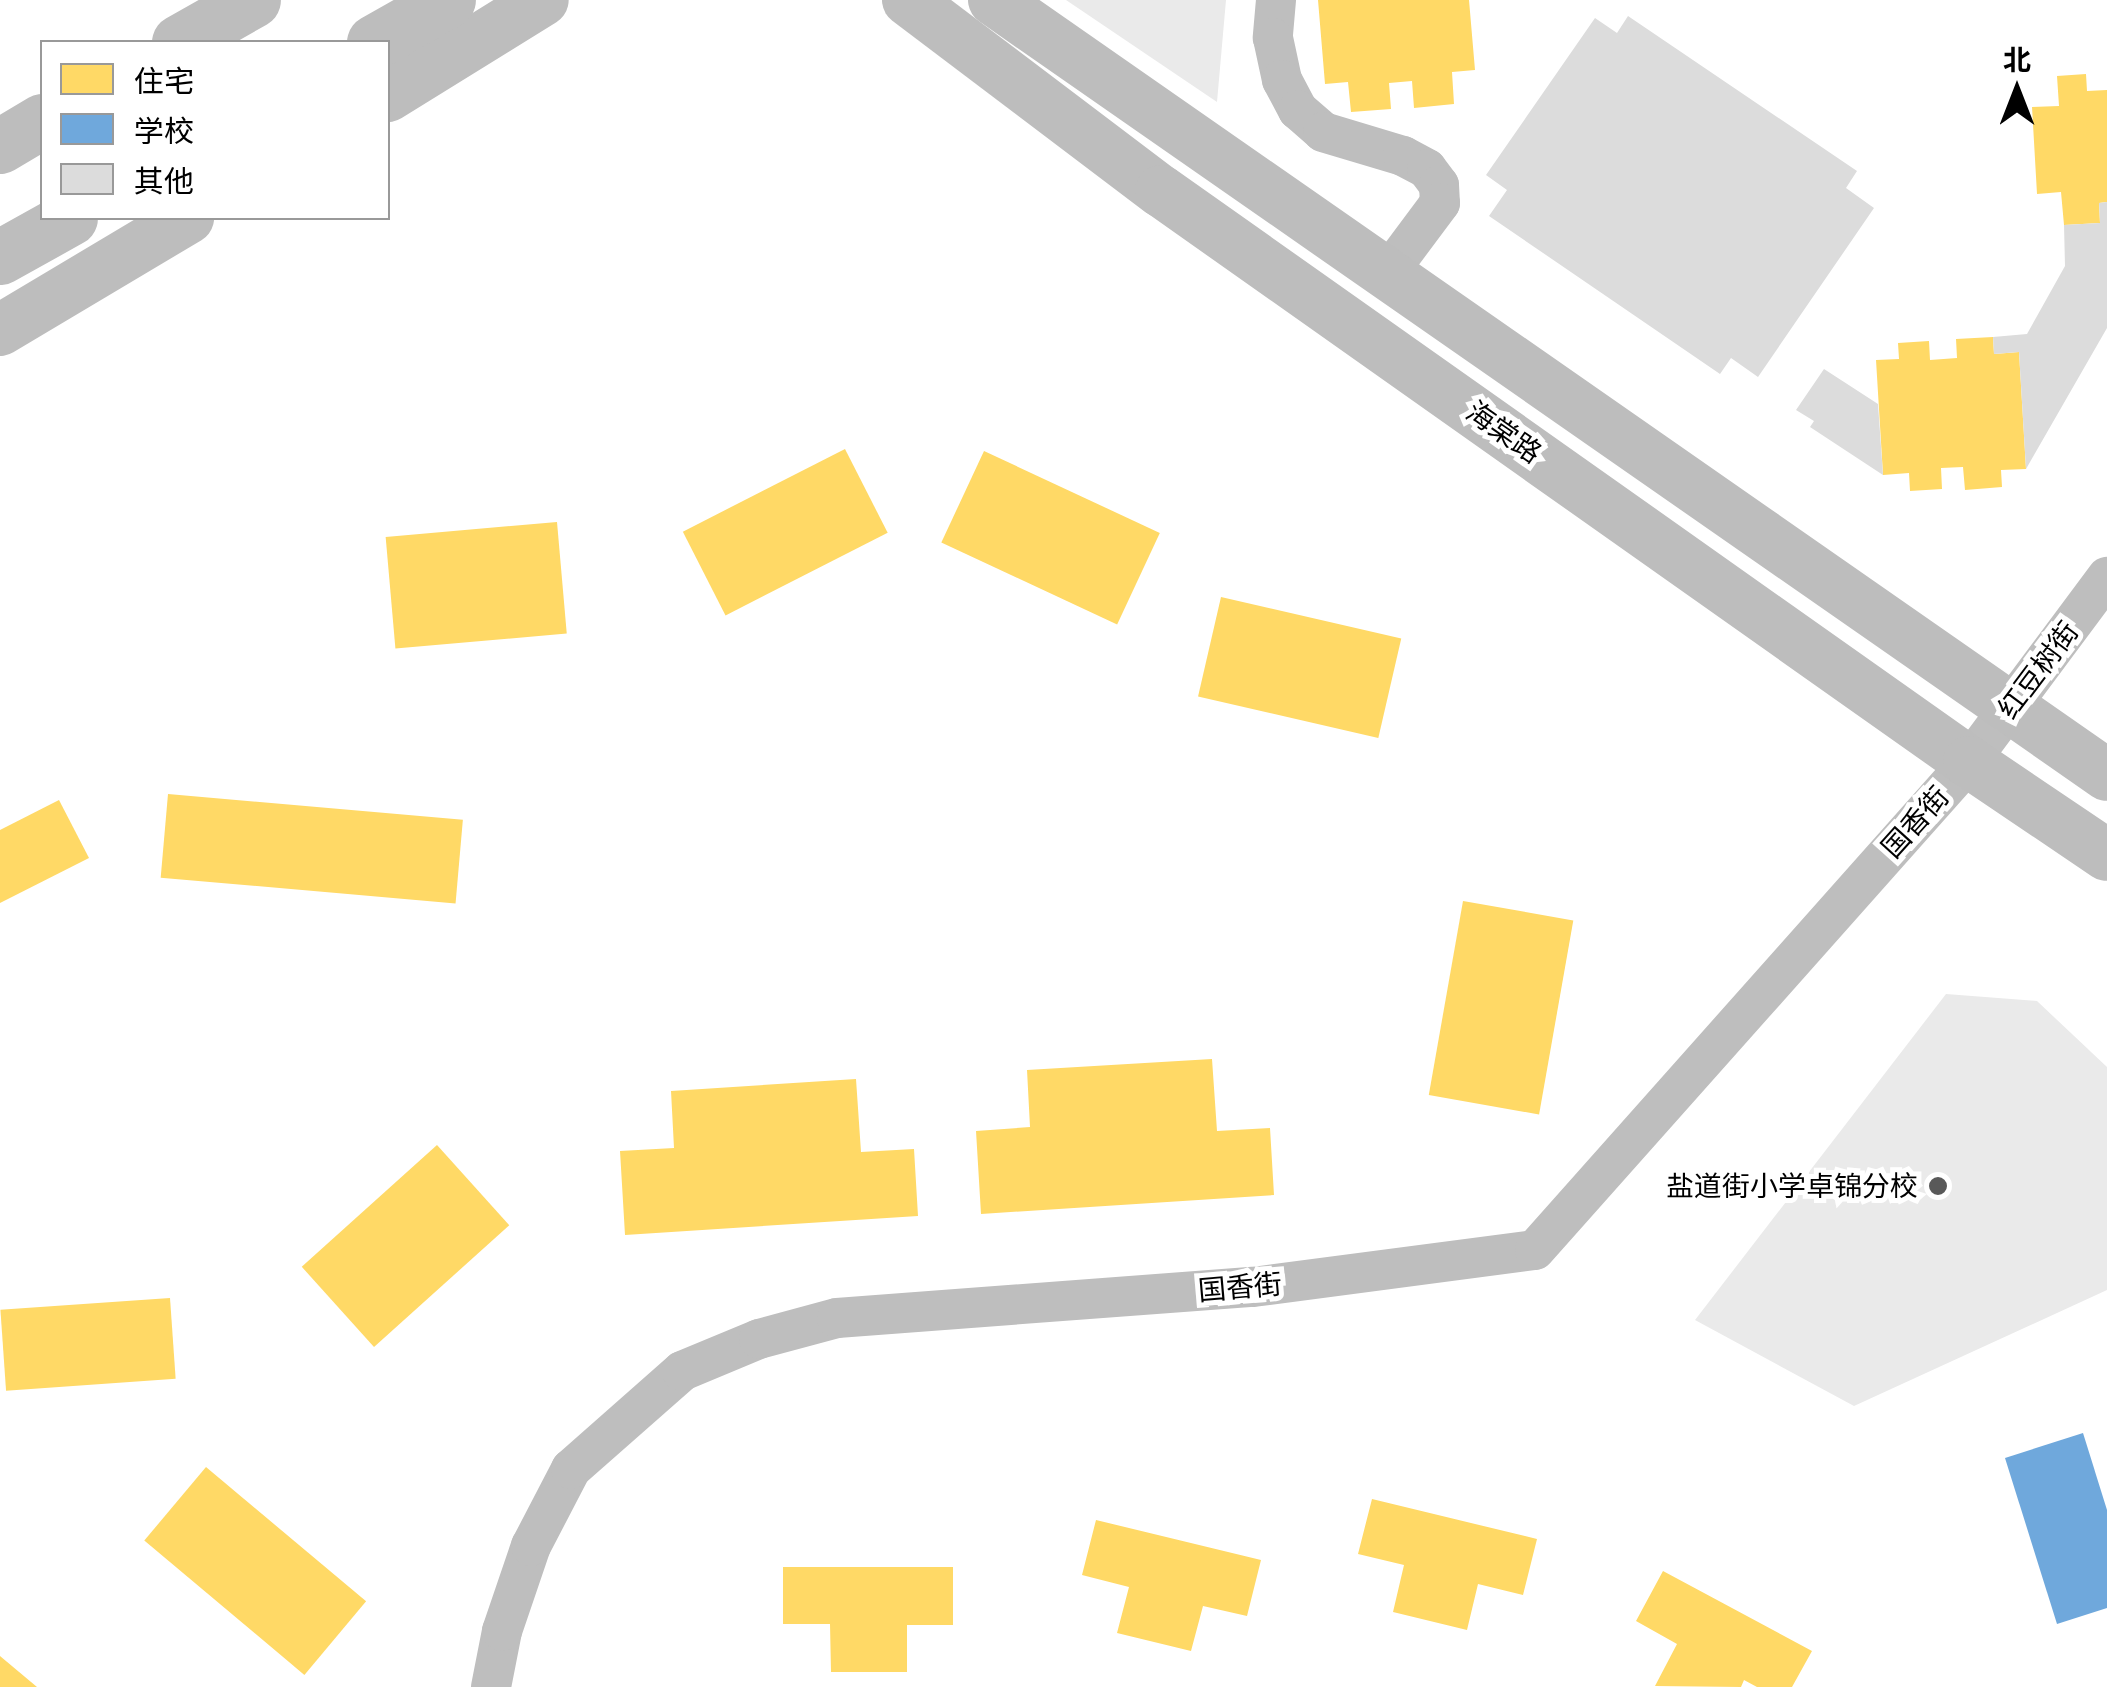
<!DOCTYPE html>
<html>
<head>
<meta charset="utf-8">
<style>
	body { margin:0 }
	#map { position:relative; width:2107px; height:1687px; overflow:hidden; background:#fff; font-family:Figtree,"Noto Sans SC",sans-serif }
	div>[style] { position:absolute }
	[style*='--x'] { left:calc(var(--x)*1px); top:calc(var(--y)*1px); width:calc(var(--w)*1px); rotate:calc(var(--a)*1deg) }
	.green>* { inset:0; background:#eaeaea }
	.homes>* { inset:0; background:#ffd966; transform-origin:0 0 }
	.schools>* { inset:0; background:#6fa8dc }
	.building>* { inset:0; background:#dcdcdc }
	.minor>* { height:40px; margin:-20px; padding:0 20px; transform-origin:20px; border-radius:20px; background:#bebebe }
	.major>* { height:52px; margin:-26px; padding:0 26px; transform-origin:26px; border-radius:26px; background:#bdbdbd }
	.highway>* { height:55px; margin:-27.5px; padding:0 27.5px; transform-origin:27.5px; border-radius:27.5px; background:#bdbdbd }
	.dots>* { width:28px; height:28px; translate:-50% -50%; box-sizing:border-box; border:5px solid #fff; border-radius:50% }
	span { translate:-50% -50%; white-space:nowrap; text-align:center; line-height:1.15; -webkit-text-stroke:10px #fff; paint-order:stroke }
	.street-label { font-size:28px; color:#000 }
	.poi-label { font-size:28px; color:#000 }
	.right { translate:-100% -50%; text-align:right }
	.legend { position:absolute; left:40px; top:40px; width:350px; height:180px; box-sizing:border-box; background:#fff; border:2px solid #999; margin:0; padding:12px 18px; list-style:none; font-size:30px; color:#000 }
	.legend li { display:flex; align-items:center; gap:20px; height:50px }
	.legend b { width:50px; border:2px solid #999 }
	.north { position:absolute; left:1967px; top:40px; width:100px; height:100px; -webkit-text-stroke:8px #fff; paint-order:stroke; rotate:0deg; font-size:28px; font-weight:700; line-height:40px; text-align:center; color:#000 }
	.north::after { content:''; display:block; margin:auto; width:35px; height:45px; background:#000; clip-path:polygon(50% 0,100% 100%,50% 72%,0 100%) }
</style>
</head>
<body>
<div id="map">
	<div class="green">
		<div style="clip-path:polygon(1066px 0,1226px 0,1217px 102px)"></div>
		<div style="clip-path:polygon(1946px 994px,2037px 1001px,2107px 1067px,2107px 1290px,1854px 1406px,1695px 1320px)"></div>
	</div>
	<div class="homes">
		<div style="clip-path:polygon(1318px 0,1469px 0,1475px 70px,1452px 72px,1454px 104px,1414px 108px,1412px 81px,1389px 83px,1391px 109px,1351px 112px,1348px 82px,1325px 84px)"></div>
		<div style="clip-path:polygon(2086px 74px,2087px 91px,2107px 90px,2107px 202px,2099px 203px,2100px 223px,2064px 225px,2061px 192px,2037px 194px,2032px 107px,2059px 106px,2057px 76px)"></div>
		<div style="clip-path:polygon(1993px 337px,1994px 354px,2019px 352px,2026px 469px,2001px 470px,2002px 487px,1965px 490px,1963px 467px,1941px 468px,1942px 489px,1910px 491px,1909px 473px,1883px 475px,1876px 360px,1899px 359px,1898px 343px,1929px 341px,1930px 360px,1957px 358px,1956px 339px)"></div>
		<div style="left:845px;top:449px;width:94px;height:182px;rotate:63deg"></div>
		<div style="left:984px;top:451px;width:194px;height:101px;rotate:25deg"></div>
		<div style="left:557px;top:522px;width:112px;height:172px;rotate:85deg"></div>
		<div style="left:1221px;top:597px;width:185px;height:102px;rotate:13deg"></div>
		<div style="left:168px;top:794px;width:296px;height:84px;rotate:5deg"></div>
		<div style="clip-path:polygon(59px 800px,89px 858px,0 903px,0 830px)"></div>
		<div style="left:1463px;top:901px;width:112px;height:197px;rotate:10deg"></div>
		<div style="clip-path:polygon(1212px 1059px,1217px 1131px,1270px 1128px,1274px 1195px,981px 1214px,976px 1131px,1030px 1127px,1027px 1070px)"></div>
		<div style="clip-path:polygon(856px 1079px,861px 1152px,914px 1149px,918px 1216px,625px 1235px,620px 1151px,674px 1148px,671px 1091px)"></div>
		<div style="left:437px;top:1145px;width:108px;height:182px;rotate:48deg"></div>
		<div style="left:170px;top:1298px;width:81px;height:170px;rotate:86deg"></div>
		<div style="left:206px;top:1467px;width:209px;height:96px;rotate:40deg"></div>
		<div style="clip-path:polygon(1372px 1499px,1537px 1539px,1523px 1595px,1478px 1584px,1467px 1630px,1393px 1612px,1404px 1565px,1358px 1554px)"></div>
		<div style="clip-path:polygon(1096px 1520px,1261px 1560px,1247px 1616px,1203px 1606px,1191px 1651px,1117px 1633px,1129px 1587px,1082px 1575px)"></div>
		<div style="clip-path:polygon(783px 1567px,953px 1567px,953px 1625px,907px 1625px,907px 1672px,831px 1672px,830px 1624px,783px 1624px)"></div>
		<div style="clip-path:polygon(1663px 1571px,1812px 1651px,1792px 1687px,1757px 1687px,1744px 1680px,1741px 1687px,1655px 1686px,1677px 1644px,1636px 1621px)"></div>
		<div style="clip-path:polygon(0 1656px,37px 1687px,0 1687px)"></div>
	</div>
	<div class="schools">
		<div style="clip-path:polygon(2083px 1433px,2107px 1510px,2107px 1608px,2057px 1624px,2005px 1458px)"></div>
	</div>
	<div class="building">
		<div style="clip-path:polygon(1628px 16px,1857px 171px,1846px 188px,1874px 208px,1758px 377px,1731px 358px,1720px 374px,1489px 216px,1507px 190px,1486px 175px,1595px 18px,1617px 33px)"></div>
		<div style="clip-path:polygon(2107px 202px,2107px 328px,2026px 469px,2019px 352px,1994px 354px,1993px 337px,2027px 334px,2065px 266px,2064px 225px,2100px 223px,2099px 203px)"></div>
		<div style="clip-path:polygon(1824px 369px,1878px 404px,1883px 475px,1810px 427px,1814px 421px,1796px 410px)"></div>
	</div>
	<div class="minor">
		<div style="--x:1276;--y:0;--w:38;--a:95"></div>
		<div style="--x:1273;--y:38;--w:43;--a:77.9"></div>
		<div style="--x:1282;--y:80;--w:34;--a:62"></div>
		<div style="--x:1298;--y:110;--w:33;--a:41"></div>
		<div style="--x:1323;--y:132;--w:84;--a:16.7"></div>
		<div style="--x:1403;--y:156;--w:27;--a:28"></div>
		<div style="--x:1427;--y:169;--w:20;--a:53"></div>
		<div style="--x:1439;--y:185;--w:18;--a:87"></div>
		<div style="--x:1440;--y:203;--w:89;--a:126.7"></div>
		<div style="--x:491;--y:1687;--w:57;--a:-78.9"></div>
		<div style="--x:502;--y:1631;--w:90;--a:-71.2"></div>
		<div style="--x:531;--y:1546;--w:87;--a:-62.5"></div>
		<div style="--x:571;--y:1469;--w:148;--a:-41.4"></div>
		<div style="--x:682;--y:1371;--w:83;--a:-22.6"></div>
		<div style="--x:759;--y:1339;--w:81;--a:-15.1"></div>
		<div style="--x:837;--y:1318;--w:417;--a:-4.3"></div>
		<div style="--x:1253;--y:1287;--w:284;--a:-7.5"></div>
		<div style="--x:1535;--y:1250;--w:653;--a:-48.35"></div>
		<div style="--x:1969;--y:762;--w:231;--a:-53.3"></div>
	</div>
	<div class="major">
		<div style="--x:908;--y:0;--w:317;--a:37.1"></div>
		<div style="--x:1161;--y:191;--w:989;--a:35.25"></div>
		<div style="--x:1969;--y:762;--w:166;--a:34"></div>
		<div style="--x:994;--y:0;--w:1356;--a:34.85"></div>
		<div style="--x:388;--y:96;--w:182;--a:-31.8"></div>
		<div style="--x:0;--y:330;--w:219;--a:-30.8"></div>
	</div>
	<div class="highway">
		<div style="--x:179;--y:42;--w:85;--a:-29.6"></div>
		<div style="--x:374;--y:42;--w:85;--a:-29.6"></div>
		<div style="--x:0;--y:146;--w:49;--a:-30.8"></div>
		<div style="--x:0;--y:257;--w:80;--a:-29.1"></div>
	</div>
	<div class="dots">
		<div style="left:1938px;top:1186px;background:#595959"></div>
	</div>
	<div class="street-label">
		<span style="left:1504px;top:432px;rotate:35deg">海棠路</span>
		<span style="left:2038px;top:670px;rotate:-53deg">红豆树街</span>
		<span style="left:1915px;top:822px;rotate:-48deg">国香街</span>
		<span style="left:1240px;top:1287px;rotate:-5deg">国香街</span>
	</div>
	<div class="poi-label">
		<span class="right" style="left:1918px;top:1186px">盐道街小学卓锦分校</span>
	</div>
	<ul class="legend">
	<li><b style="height:28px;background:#ffd966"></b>住宅</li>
	<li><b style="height:28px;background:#6fa8dc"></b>学校</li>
	<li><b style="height:28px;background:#dcdcdc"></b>其他</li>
	</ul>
	<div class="north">北</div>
</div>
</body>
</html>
